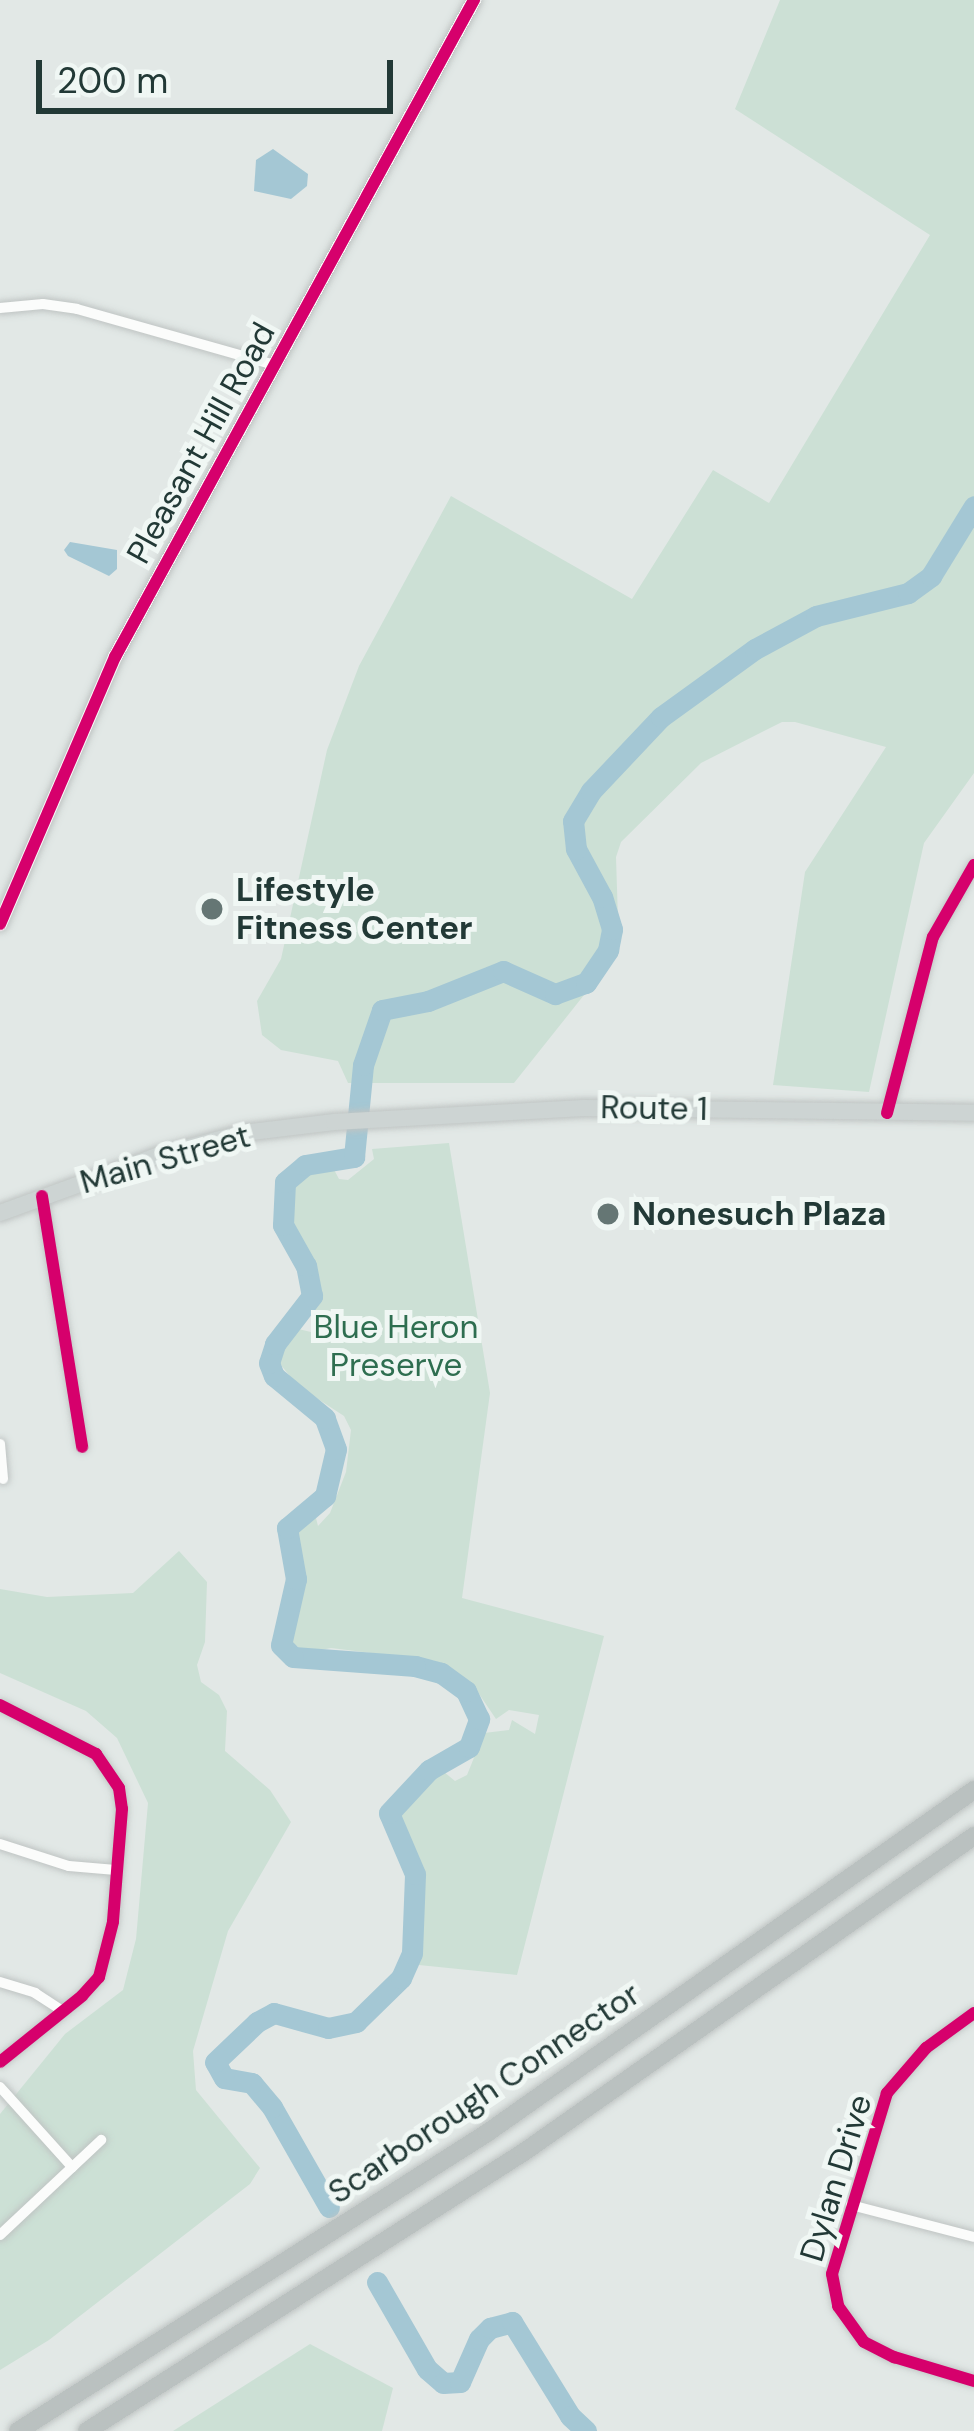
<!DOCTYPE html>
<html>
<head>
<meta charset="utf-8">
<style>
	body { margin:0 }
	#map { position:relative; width:974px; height:2431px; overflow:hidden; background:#e2e8e6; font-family:"DM Sans",sans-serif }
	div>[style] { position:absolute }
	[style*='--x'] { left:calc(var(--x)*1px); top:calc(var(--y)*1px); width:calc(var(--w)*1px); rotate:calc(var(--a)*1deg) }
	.green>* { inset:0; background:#cce0d5 }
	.water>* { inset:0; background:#a4c7d4 }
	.river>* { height:21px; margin:-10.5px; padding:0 10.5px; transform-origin:10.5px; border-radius:10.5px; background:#a4c7d4 }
	.roads { filter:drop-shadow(0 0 3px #bfc4c3) drop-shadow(0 0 3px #bfc4c3) }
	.minor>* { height:10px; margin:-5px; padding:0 5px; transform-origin:5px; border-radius:5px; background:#fbfcfb }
	.tertiary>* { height:14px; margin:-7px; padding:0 7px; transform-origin:7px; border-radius:7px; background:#fbfcfb }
	.primary>* { height:16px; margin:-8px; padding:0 8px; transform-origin:8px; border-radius:8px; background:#cdd4d3 }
	.motorway>* { height:18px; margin:-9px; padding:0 9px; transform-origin:9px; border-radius:9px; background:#bac1c0 }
	.cycleway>* { height:12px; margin:-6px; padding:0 6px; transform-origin:6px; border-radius:6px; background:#d6006c }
	.dots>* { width:33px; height:33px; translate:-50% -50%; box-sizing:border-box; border:6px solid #f0f7f4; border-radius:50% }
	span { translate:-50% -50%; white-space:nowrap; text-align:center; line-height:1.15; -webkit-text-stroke:10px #f0f7f4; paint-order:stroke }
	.street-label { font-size:33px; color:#223936 }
	.poi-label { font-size:33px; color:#223936; font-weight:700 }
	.left { translate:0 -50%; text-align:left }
	.park-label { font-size:33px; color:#2e6e50 }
	.scale { position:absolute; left:36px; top:60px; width:357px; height:54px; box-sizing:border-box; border:6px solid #223936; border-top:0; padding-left:15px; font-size:36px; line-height:42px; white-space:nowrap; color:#223936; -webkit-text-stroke:9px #f0f7f4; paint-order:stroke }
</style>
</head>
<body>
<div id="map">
	<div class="green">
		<div style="clip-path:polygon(780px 0,974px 0,974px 773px,924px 843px,869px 1092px,773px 1085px,805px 872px,886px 747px,795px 722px,782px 722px,701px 763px,621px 842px,616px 857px,619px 951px,514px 1083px,348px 1083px,338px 1061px,281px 1050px,262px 1035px,257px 1001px,281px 959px,327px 750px,359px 666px,451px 496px,632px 599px,713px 470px,769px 503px,930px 235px,735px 109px)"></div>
		<div style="clip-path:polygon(449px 1143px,490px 1393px,462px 1598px,604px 1636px,517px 1975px,419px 1965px,419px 1862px,395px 1823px,438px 1767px,455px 1781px,467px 1775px,484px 1733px,509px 1730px,512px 1720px,535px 1734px,539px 1715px,509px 1710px,496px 1719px,471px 1682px,435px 1661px,331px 1648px,306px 1653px,289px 1640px,304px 1576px,296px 1548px,298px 1523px,315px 1514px,318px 1526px,330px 1513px,346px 1472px,351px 1430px,344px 1416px,298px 1386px,276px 1359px,294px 1328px,311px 1332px,320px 1280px,290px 1224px,294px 1183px,306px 1170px,331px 1164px,339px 1179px,348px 1180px,374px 1159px,372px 1149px)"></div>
		<div style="clip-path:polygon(179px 1551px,207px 1582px,205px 1642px,197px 1665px,201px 1682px,219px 1695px,227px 1711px,225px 1751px,270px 1790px,291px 1822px,228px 1931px,193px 2051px,196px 2090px,260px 2168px,250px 2184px,49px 2340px,0 2370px,0 2114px,65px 2034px,123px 1990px,136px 1939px,148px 1803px,117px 1738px,86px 1711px,0 1673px,0 1589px,47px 1597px,133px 1593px)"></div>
		<div style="clip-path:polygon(310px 2344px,393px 2388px,382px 2431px,173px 2431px)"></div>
	</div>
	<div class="water">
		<div style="clip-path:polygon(273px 149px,308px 174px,307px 186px,291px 199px,254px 191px,256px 160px)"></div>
		<div style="clip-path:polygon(70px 542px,117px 550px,117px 569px,109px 576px,68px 556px,64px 550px)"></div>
	</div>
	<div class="river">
		<div style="--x:329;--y:2207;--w:115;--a:-119.7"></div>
		<div style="--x:272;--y:2107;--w:31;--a:-130"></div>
		<div style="--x:252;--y:2083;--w:28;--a:-170"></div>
		<div style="--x:224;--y:2078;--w:18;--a:-119"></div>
		<div style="--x:215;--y:2062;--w:58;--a:-43.6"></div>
		<div style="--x:257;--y:2022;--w:19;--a:-28"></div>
		<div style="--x:274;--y:2013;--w:56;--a:15.5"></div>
		<div style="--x:328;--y:2028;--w:29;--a:-12"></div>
		<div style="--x:356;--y:2022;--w:63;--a:-44.4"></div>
		<div style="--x:401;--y:1978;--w:27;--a:-66"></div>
		<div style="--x:412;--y:1953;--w:79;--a:-87.8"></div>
		<div style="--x:415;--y:1874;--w:66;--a:-113.1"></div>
		<div style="--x:389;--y:1813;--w:59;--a:-47.1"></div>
		<div style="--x:429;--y:1770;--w:46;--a:-29.9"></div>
		<div style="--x:469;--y:1747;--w:30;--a:-70"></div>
		<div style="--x:479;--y:1719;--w:31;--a:-115"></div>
		<div style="--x:466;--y:1691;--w:31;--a:-144"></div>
		<div style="--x:441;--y:1673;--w:27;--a:-165"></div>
		<div style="--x:415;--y:1666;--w:122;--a:-175.8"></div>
		<div style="--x:293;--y:1657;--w:17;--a:-135"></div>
		<div style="--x:281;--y:1645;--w:68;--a:-77.2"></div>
		<div style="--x:296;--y:1579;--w:52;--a:-100"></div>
		<div style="--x:287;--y:1528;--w:50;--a:-40.1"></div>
		<div style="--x:325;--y:1496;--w:48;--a:-76.8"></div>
		<div style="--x:336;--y:1449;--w:33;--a:-110"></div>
		<div style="--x:325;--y:1418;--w:66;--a:-140.5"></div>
		<div style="--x:274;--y:1376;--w:14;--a:-111"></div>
		<div style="--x:269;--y:1363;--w:20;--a:-72"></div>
		<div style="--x:275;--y:1344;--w:61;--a:-52.4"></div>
		<div style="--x:312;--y:1296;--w:31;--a:-101"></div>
		<div style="--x:306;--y:1266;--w:47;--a:-119.3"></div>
		<div style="--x:283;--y:1225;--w:43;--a:-87.3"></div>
		<div style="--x:285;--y:1182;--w:26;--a:-40"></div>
		<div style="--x:305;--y:1165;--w:50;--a:-9.3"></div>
		<div style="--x:354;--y:1157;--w:92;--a:-84.4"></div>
		<div style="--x:363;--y:1065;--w:58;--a:-70.9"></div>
		<div style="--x:382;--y:1010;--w:47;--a:-11.1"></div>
		<div style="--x:428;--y:1001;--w:81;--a:-21.8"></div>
		<div style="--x:503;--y:971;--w:57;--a:23.9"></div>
		<div style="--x:555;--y:994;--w:33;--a:-20"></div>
		<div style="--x:586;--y:983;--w:40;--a:-56"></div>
		<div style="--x:608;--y:950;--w:21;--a:-79"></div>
		<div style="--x:612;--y:929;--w:34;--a:-107"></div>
		<div style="--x:602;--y:897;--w:55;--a:-118.4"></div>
		<div style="--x:576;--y:849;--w:28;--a:-96"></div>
		<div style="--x:573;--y:821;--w:35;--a:-59"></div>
		<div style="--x:591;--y:791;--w:102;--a:-46.6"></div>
		<div style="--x:661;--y:717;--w:116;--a:-35.9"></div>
		<div style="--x:755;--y:649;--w:69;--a:-28.4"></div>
		<div style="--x:816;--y:616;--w:95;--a:-14"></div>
		<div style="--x:908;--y:593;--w:29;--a:-36"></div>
		<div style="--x:931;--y:576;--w:82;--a:-58.4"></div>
		<div style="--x:377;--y:2282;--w:100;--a:60.1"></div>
		<div style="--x:427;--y:2369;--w:21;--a:41"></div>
		<div style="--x:443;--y:2383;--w:17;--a:-3"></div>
		<div style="--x:460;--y:2382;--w:47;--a:-66.2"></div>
		<div style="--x:479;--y:2339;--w:16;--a:-45"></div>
		<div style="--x:490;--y:2328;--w:23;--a:-15"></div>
		<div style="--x:512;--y:2322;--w:110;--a:58.3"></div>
		<div style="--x:570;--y:2416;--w:22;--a:43"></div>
	</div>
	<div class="roads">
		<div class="minor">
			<div style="--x:0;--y:308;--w:43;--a:-5.3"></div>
			<div style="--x:43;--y:304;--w:34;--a:8"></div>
			<div style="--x:77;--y:309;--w:206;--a:15.8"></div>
			<div style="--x:887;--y:1113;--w:182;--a:-75.4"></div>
			<div style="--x:933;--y:937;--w:83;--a:-60.3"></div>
			<div style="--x:42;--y:1196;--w:254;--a:80.9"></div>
			<div style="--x:0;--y:1444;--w:35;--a:85"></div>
			<div style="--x:0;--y:1705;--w:108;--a:27"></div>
			<div style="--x:96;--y:1754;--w:41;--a:55.9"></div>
			<div style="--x:119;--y:1788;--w:21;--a:82"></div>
			<div style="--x:122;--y:1809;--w:113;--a:94.6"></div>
			<div style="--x:113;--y:1922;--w:57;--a:104.3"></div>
			<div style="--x:99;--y:1977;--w:25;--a:132"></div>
			<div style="--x:82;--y:1996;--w:105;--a:141.2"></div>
			<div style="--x:0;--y:1844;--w:72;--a:17.7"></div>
			<div style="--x:69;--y:1866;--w:47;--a:4.9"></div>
			<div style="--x:0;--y:1982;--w:37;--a:17"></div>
			<div style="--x:35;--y:1993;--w:31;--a:33"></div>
			<div style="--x:974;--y:2013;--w:59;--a:143.9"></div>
			<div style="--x:926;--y:2048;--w:60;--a:130.9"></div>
			<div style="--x:887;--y:2093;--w:189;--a:106.9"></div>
			<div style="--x:832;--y:2274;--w:33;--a:79"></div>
			<div style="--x:838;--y:2306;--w:44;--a:54.2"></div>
			<div style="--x:864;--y:2342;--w:34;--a:27"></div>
			<div style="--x:894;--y:2357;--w:84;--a:16.7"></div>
			<div style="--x:0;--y:2087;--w:108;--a:48"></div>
			<div style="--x:851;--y:2205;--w:127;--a:14.6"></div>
			<div style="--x:0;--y:2235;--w:139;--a:-43.2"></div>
		</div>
		<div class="tertiary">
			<div style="--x:0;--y:924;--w:291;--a:-66.7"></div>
			<div style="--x:115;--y:657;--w:749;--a:-61.35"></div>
		</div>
		<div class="primary">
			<div style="--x:0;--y:1213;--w:169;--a:-20"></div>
			<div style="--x:159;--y:1155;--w:87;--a:-14.7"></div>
			<div style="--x:243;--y:1133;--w:92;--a:-6.9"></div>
			<div style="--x:334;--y:1122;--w:250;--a:-3.2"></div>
			<div style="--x:584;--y:1108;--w:390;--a:0.7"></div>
		</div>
		<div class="motorway">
			<div style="--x:18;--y:2431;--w:556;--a:-32.43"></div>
			<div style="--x:487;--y:2133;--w:596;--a:-35.16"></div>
			<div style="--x:87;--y:2431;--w:518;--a:-32.56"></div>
			<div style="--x:524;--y:2152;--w:550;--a:-35.08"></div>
		</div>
	</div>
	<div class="cycleway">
		<div style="--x:0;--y:924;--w:291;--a:-66.7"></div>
		<div style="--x:115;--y:657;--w:749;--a:-61.35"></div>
		<div style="--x:887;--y:1113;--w:182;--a:-75.4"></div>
		<div style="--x:933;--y:937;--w:83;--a:-60.3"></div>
		<div style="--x:42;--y:1196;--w:254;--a:80.9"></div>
		<div style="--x:0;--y:1705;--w:108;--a:27"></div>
		<div style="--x:96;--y:1754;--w:41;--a:55.9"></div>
		<div style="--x:119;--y:1788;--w:21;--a:82"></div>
		<div style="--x:122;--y:1809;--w:113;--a:94.6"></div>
		<div style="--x:113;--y:1922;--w:57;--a:104.3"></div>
		<div style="--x:99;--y:1977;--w:25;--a:132"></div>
		<div style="--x:82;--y:1996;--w:105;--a:141.2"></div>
		<div style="--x:974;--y:2013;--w:59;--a:143.9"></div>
		<div style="--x:926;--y:2048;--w:60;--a:130.9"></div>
		<div style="--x:887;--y:2093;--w:189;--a:106.9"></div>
		<div style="--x:832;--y:2274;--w:33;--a:79"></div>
		<div style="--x:838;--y:2306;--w:44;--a:54.2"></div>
		<div style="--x:864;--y:2342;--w:34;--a:27"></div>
		<div style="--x:894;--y:2357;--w:84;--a:16.7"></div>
	</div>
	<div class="dots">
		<div style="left:212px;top:909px;background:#657674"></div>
		<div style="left:608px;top:1214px;background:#657674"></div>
	</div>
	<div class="street-label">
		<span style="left:201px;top:443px;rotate:-61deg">Pleasant Hill Road</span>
		<span style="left:654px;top:1108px;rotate:1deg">Route 1</span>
		<span style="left:165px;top:1159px;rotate:-16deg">Main Street</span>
		<span style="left:484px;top:2093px;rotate:-34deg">Scarborough Connector</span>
		<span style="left:836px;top:2178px;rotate:-73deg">Dylan Drive</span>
	</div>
	<div class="poi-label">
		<span class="left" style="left:236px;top:909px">Lifestyle<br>Fitness Center</span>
		<span class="left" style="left:632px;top:1214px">Nonesuch Plaza</span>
	</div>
	<div class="park-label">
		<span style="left:396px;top:1346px">Blue Heron<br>Preserve</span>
	</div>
	<div class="scale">200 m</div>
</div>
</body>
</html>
